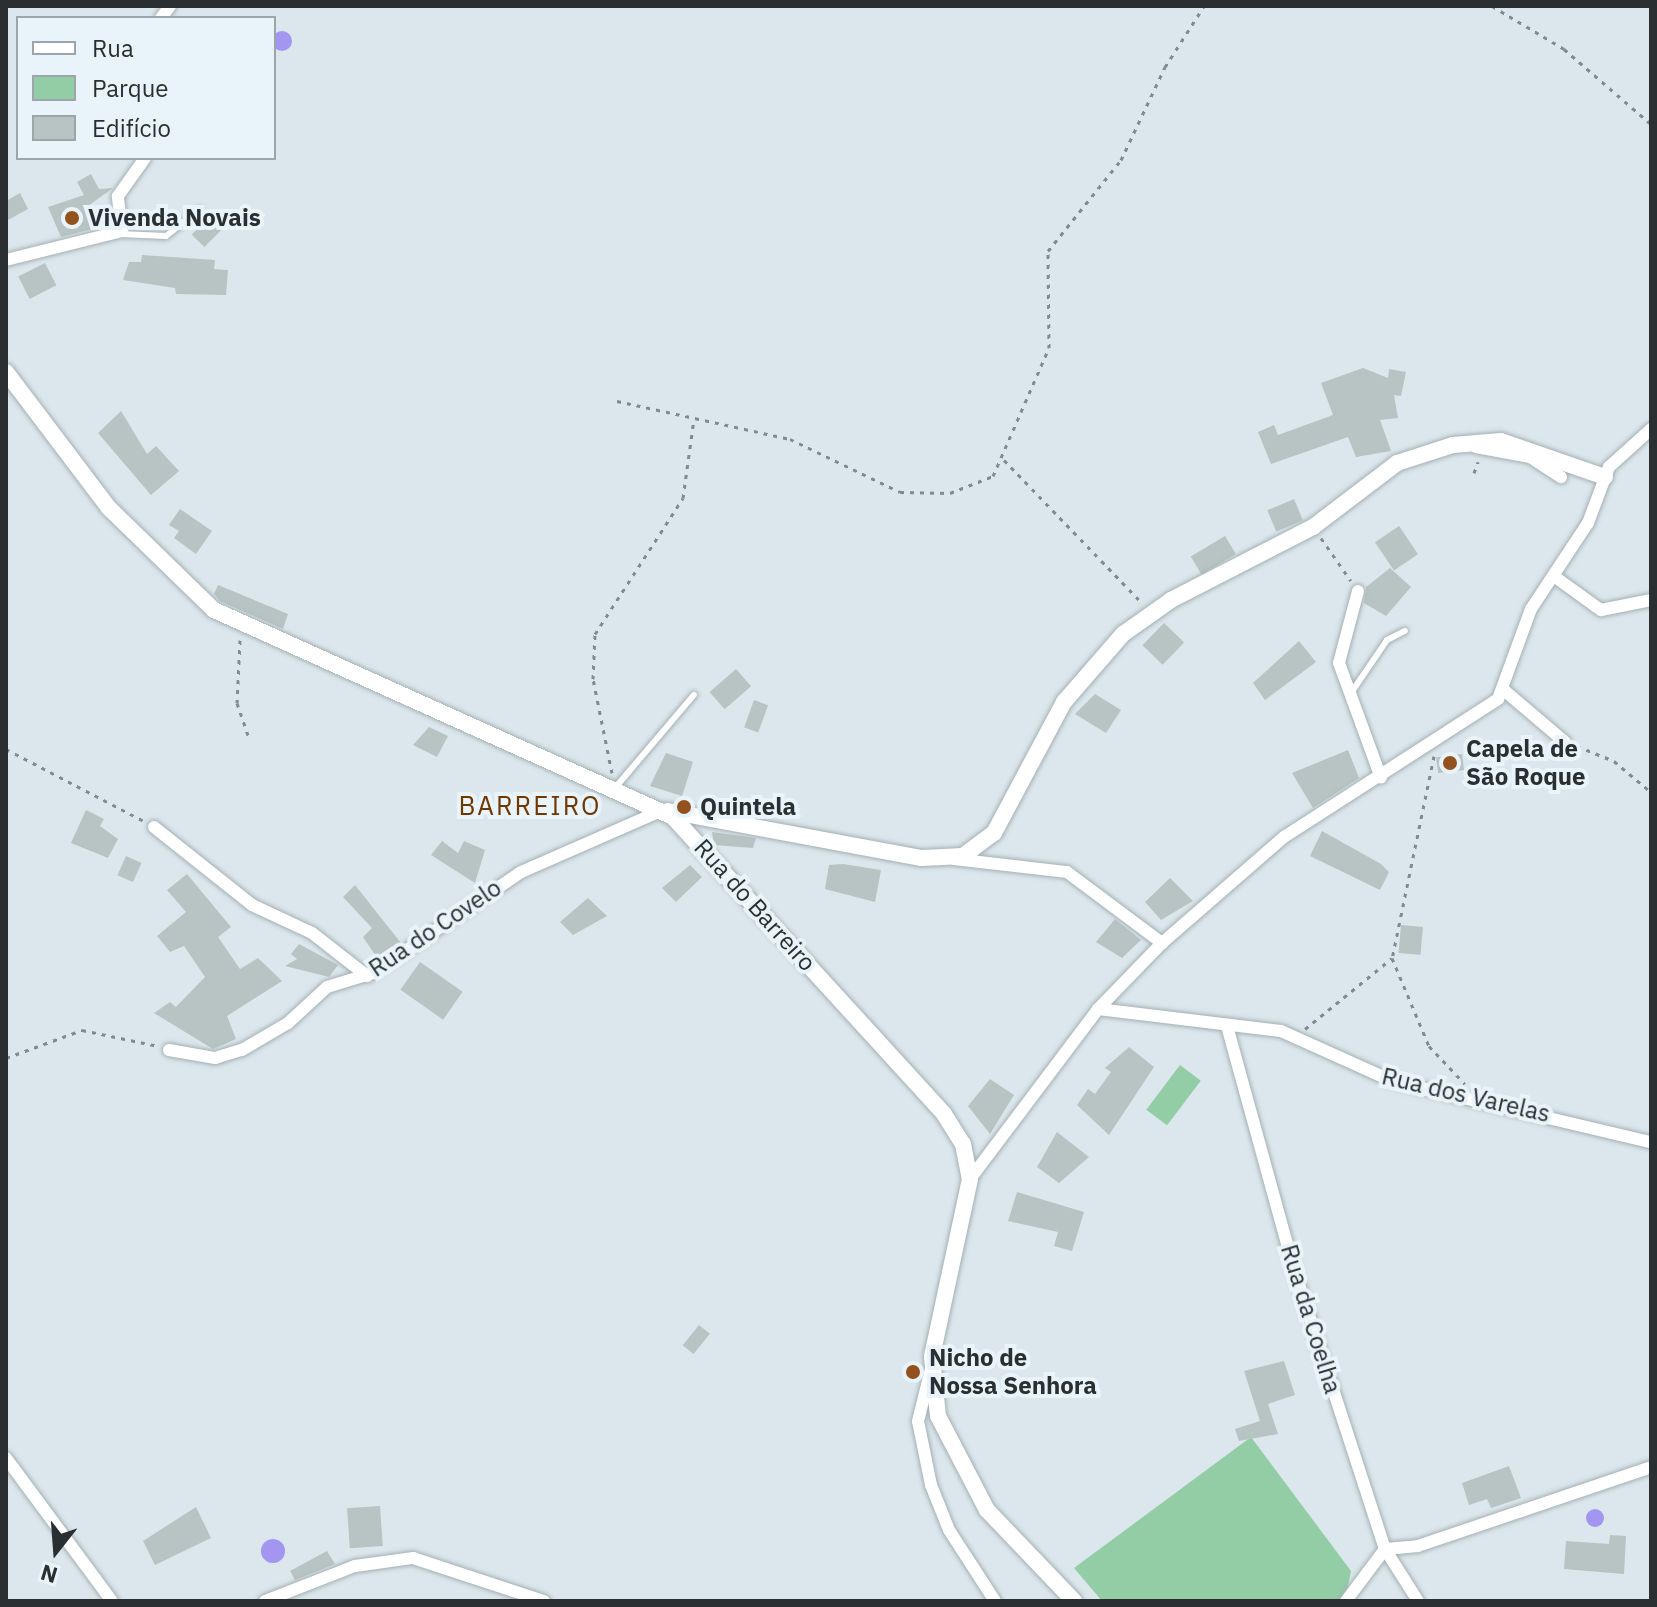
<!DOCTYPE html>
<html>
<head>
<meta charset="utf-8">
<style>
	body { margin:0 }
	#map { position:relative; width:1657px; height:1607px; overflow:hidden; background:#dbe7ec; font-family:"IBM Plex Sans",sans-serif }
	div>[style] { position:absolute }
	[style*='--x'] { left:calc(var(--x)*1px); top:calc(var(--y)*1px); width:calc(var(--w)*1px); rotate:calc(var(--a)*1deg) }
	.green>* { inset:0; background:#92cda6; transform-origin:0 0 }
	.water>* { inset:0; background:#a296f0 }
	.round { border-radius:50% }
	.building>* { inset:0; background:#b7c4c3; transform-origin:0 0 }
	.path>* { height:3px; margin-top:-1.5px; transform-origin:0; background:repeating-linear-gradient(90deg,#818a8d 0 4px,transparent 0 10px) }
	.roads { filter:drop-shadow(0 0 2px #a4b0b4) drop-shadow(0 0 2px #a4b0b4) }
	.service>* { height:6px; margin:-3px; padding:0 3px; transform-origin:3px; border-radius:3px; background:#fff }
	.minor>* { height:12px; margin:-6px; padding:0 6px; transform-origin:6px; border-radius:6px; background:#fff }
	.tertiary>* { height:16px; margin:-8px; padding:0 8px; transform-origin:8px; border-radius:8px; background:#fff }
	.dots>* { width:22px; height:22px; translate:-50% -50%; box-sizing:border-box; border:4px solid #e8f4f9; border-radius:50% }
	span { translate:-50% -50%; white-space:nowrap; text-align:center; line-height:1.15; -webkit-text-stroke:8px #e8f4f9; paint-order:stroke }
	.poi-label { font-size:24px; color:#2a2f31; font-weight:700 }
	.left { translate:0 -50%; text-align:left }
	.street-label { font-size:24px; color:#2a2f31 }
	.neighbourhood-label { font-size:26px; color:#703701; letter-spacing:2px }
	.frame { position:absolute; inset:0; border:8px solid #2a2f31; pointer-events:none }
	.legend { position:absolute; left:16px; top:16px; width:260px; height:144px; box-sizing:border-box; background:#e8f4f9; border:2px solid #9ca5a9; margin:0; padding:10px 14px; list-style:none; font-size:24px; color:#2a2f31 }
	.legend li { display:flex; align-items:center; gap:16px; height:40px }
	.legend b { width:40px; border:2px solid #9ca5a9 }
	.north { position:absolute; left:16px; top:1511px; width:80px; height:80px; -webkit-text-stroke:6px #e8f4f9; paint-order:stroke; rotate:197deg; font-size:22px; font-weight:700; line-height:32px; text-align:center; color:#2a2f31 }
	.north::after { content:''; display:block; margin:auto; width:28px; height:36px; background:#2a2f31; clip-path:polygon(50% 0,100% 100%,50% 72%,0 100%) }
</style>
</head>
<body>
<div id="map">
	<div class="green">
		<div style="left:1180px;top:1065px;width:26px;height:56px;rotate:37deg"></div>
		<div style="clip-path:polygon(1251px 1437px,1351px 1571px,1345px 1601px,1102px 1601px,1074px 1568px)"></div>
	</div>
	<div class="water">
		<div class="round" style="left:272px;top:31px;width:20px;height:20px"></div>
		<div class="round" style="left:1586px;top:1509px;width:18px;height:18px"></div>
		<div class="round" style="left:261px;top:1539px;width:24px;height:24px"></div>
	</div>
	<div class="building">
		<div style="clip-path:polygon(91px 174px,99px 189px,113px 188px,88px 206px,96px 228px,61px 237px,48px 207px,84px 195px,77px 182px)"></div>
		<div style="clip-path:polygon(20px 193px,28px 209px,6px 221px,6px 201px)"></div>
		<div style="left:210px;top:216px;width:18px;height:26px;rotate:45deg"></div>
		<div style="clip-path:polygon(142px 255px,215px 260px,214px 269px,228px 270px,226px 295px,176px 294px,175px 288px,123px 280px,129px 262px,141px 262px)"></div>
		<div style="left:45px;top:263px;width:25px;height:30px;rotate:63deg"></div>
		<div style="clip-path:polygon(1363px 368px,1388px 378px,1389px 369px,1406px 372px,1401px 396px,1394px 395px,1398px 418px,1380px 420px,1391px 451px,1356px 457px,1348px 437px,1271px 464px,1258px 432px,1274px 425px,1278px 435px,1333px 415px,1321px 383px)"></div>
		<div style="clip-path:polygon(121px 411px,147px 454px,156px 446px,179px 471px,151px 495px,98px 433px)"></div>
		<div style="left:1294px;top:499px;width:23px;height:29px;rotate:67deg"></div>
		<div style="clip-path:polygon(180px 509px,212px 531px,196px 554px,174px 538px,179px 531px,169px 525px)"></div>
		<div style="left:1399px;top:526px;width:34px;height:29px;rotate:56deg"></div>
		<div style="left:1225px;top:536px;width:21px;height:40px;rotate:59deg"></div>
		<div style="clip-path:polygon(1390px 568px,1411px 587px,1386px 616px,1364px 603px,1366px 587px)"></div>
		<div style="clip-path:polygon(218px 585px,288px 614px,283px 629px,220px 601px,214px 594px)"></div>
		<div style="left:1164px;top:623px;width:28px;height:31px;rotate:44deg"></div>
		<div style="clip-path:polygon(1299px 641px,1316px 662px,1265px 700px,1253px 683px)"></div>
		<div style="left:736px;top:669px;width:23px;height:35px;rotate:49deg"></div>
		<div style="clip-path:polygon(1095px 694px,1121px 710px,1106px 733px,1075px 714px)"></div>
		<div style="left:754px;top:700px;width:15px;height:29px;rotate:20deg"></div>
		<div style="clip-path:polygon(429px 727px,448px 736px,437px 757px,413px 745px)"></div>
		<div style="clip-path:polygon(1348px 750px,1359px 778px,1313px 808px,1292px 773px)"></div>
		<div style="clip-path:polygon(666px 753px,693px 762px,682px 796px,650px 786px)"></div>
		<div style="left:1462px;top:754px;width:16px;height:26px;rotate:83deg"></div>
		<div style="left:742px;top:804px;width:20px;height:9px;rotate:11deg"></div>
		<div style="clip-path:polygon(86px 810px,104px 819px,100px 826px,118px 839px,108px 858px,71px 843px)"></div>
		<div style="clip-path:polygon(1322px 831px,1381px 864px,1389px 872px,1380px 890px,1310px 856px)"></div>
		<div style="clip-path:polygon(712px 832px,756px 838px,753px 848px,714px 845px)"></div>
		<div style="clip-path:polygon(442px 841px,458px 853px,464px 841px,485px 850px,475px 883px,431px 855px)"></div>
		<div style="left:126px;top:856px;width:17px;height:21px;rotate:24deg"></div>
		<div style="clip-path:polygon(843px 864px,881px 870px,875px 902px,825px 889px,829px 865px)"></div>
		<div style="clip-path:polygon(690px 865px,702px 877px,676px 902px,662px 888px)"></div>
		<div style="clip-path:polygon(187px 874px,231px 927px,218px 937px,240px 969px,258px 958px,282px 981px,227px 1016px,236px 1039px,213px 1049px,154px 1013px,170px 1002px,176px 1007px,205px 977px,184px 946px,170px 952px,157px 936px,186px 912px,167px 890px)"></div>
		<div style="clip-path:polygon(1170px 878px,1193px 901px,1161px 920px,1145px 902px)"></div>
		<div style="clip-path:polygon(355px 885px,401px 943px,378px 959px,363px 937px,372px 928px,343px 897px)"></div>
		<div style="clip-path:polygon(588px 898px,607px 916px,573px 935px,560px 922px)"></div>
		<div style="clip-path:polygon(1115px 919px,1141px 940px,1122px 958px,1096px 942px)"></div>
		<div style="left:1401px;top:925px;width:22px;height:28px;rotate:5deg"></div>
		<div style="clip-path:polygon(299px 944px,338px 965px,329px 977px,285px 966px,297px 959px,291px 954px)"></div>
		<div style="left:420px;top:962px;width:52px;height:34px;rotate:35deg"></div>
		<div style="clip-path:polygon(1129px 1047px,1154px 1067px,1109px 1135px,1077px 1105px,1088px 1089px,1095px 1094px,1111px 1072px,1105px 1068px)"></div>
		<div style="clip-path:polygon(990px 1079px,1014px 1095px,990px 1134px,968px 1106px)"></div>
		<div style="clip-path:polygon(1057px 1132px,1089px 1157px,1059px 1183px,1037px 1167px)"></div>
		<div style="clip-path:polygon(1017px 1192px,1084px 1212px,1072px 1251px,1054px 1246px,1058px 1232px,1008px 1221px)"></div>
		<div style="left:699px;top:1325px;width:14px;height:26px;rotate:39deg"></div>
		<div style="clip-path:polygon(1284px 1361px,1295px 1395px,1268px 1404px,1278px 1434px,1239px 1441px,1235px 1429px,1260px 1421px,1244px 1371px)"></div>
		<div style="clip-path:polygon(1509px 1466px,1521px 1498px,1491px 1508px,1487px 1499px,1469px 1505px,1462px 1483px)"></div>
		<div style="left:380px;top:1506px;width:40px;height:33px;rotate:86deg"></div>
		<div style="clip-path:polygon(196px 1507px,211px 1538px,155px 1565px,143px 1541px)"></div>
		<div style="clip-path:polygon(1610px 1535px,1626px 1536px,1624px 1574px,1564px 1569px,1566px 1541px,1609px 1544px)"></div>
		<div style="clip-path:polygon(327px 1551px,335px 1564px,295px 1580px,290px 1571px)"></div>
	</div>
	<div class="path">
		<div style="--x:1492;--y:6;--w:84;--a:30.8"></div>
		<div style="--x:1564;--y:49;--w:115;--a:40.8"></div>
		<div style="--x:617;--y:401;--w:177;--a:12.4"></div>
		<div style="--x:790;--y:439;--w:122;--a:25.7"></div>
		<div style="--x:900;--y:492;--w:50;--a:1.1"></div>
		<div style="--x:950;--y:493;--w:46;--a:-21.6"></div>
		<div style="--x:993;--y:476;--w:140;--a:-66.4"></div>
		<div style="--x:1049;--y:348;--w:97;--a:-90.6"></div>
		<div style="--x:1048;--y:251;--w:117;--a:-51.3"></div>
		<div style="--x:1121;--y:160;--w:103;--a:-64.7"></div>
		<div style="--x:1165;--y:67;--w:72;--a:-57.4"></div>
		<div style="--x:1004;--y:460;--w:199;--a:46"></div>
		<div style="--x:1474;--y:473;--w:12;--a:-70"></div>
		<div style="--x:1321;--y:538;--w:52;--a:55.1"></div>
		<div style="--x:240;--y:640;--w:63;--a:92.7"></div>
		<div style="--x:237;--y:703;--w:34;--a:71"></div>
		<div style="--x:1577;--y:746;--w:40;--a:22"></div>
		<div style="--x:1614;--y:761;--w:48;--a:40"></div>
		<div style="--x:6;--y:749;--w:156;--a:27.6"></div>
		<div style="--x:1434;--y:756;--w:206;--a:101.7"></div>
		<div style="--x:1392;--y:958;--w:95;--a:67.2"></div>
		<div style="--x:1429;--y:1046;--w:52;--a:46.5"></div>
		<div style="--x:612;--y:773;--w:96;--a:-101.4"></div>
		<div style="--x:593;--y:679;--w:45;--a:-87.5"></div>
		<div style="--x:595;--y:634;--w:162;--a:-57.1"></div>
		<div style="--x:683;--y:498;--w:80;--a:-82.1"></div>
		<div style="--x:1305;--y:1029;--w:112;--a:-39.2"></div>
		<div style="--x:6;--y:1058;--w:81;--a:-20.2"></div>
		<div style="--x:82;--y:1030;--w:78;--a:11.9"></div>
	</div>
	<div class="roads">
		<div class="service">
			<div style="--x:120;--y:234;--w:46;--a:2.5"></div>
			<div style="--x:166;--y:236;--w:42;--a:-38.2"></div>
			<div style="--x:1351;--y:693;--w:64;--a:-55.8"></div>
			<div style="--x:1387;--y:640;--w:20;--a:-27"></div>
			<div style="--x:615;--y:788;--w:122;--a:-49.7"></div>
		</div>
		<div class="minor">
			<div style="--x:161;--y:18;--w:15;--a:-53"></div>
			<div style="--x:6;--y:260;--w:120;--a:-14"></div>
			<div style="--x:122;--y:231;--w:35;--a:-97"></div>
			<div style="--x:118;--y:196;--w:47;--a:-54.6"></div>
			<div style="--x:1476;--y:447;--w:55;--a:10.5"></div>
			<div style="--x:1530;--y:457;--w:37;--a:33"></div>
			<div style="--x:1555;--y:577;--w:57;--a:35.7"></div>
			<div style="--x:1601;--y:610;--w:51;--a:-11.3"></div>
			<div style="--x:1358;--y:591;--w:74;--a:104.8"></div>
			<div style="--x:1339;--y:663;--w:122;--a:69.9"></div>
			<div style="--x:1505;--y:691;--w:79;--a:40.4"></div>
			<div style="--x:154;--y:827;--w:125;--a:38.5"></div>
			<div style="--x:252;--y:905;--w:66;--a:25"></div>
			<div style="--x:312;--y:933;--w:70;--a:38"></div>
			<div style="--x:954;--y:859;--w:114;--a:6.6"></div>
			<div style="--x:1067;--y:872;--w:119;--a:36.8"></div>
			<div style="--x:1098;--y:1009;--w:184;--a:6.9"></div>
			<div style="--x:1281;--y:1031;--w:122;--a:24.2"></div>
			<div style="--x:1392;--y:1081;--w:266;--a:13.3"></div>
			<div style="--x:1227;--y:1026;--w:252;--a:74.6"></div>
			<div style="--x:1294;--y:1269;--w:294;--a:72"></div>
			<div style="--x:1385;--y:1549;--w:62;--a:57.6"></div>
			<div style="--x:169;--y:1050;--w:47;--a:9.9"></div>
			<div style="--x:215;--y:1058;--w:28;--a:-17"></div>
			<div style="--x:242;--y:1050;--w:53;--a:-30.4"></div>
			<div style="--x:288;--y:1023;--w:53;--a:-42.7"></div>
			<div style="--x:327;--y:987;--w:48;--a:-16.9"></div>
			<div style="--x:373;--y:973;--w:179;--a:-34.3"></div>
			<div style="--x:521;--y:872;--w:155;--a:-23.6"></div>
			<div style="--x:970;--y:1179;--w:213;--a:-53"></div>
			<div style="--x:1098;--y:1009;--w:92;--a:-45.9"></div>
			<div style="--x:1162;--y:943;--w:162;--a:-41"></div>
			<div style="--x:1284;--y:837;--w:255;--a:-32.8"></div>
			<div style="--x:1498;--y:699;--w:96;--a:-69.9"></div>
			<div style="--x:1531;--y:609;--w:103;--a:-56.5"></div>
			<div style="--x:1588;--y:523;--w:60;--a:-69.4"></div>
			<div style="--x:1609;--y:467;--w:57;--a:-42.1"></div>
			<div style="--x:932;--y:1365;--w:58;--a:104"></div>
			<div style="--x:918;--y:1421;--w:65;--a:78.5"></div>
			<div style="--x:931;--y:1485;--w:48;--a:68.2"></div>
			<div style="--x:949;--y:1530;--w:85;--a:57.1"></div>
			<div style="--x:6;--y:1458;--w:178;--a:53.5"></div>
			<div style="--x:265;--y:1601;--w:97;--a:-21.3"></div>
			<div style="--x:355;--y:1566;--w:59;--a:-7.9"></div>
			<div style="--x:413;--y:1558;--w:138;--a:18.2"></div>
			<div style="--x:1346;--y:1601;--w:65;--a:-53.1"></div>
			<div style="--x:1385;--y:1549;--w:33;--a:-5"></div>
			<div style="--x:1418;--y:1546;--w:246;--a:-18.7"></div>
		</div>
		<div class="tertiary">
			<div style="--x:6;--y:372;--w:171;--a:52.9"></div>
			<div style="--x:109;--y:508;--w:146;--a:44.2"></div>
			<div style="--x:214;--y:610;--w:504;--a:24.27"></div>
			<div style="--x:673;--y:817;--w:402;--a:47.6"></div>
			<div style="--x:944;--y:1114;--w:36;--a:58"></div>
			<div style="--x:963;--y:1144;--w:36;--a:79"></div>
			<div style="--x:970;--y:1179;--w:182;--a:102.1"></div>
			<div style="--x:932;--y:1357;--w:59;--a:84.2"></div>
			<div style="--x:938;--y:1416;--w:106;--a:62.5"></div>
			<div style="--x:987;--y:1510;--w:126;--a:46.3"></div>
			<div style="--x:668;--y:811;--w:258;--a:10.5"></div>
			<div style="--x:922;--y:858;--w:41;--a:-2.8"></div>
			<div style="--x:963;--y:856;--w:39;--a:-37"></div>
			<div style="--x:994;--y:833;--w:149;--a:-61.9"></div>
			<div style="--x:1064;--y:702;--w:90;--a:-49.1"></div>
			<div style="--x:1123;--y:634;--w:59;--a:-35.3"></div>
			<div style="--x:1171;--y:600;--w:160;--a:-27.2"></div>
			<div style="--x:1313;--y:527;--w:106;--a:-37.3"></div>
			<div style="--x:1397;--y:463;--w:59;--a:-17.8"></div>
			<div style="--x:1453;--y:445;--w:48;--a:-4.8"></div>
			<div style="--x:1501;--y:441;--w:110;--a:19.1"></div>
		</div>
	</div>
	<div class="dots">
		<div style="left:72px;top:218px;background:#93511e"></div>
		<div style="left:1450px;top:763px;background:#93511e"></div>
		<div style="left:684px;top:807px;background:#93511e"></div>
		<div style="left:913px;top:1372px;background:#93511e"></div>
	</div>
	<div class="poi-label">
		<span class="left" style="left:88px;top:218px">Vivenda Novais</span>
		<span class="left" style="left:1466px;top:763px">Capela de<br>São Roque</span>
		<span class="left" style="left:700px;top:807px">Quintela</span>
		<span class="left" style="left:929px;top:1372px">Nicho de<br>Nossa Senhora</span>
	</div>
	<div class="street-label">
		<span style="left:755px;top:905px;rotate:48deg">Rua do Barreiro</span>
		<span style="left:435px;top:928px;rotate:-34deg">Rua do Covelo</span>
		<span style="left:1466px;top:1095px;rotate:13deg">Rua dos Varelas</span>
		<span style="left:1311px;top:1319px;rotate:73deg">Rua da Coelha</span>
	</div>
	<div class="neighbourhood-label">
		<span style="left:530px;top:806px">BARREIRO</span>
	</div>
	<div class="frame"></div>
	<ul class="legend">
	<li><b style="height:10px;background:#fff"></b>Rua</li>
	<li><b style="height:22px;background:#92cda6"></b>Parque</li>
	<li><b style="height:22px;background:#b7c4c3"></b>Edifício</li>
	</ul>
	<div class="north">N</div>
</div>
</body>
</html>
